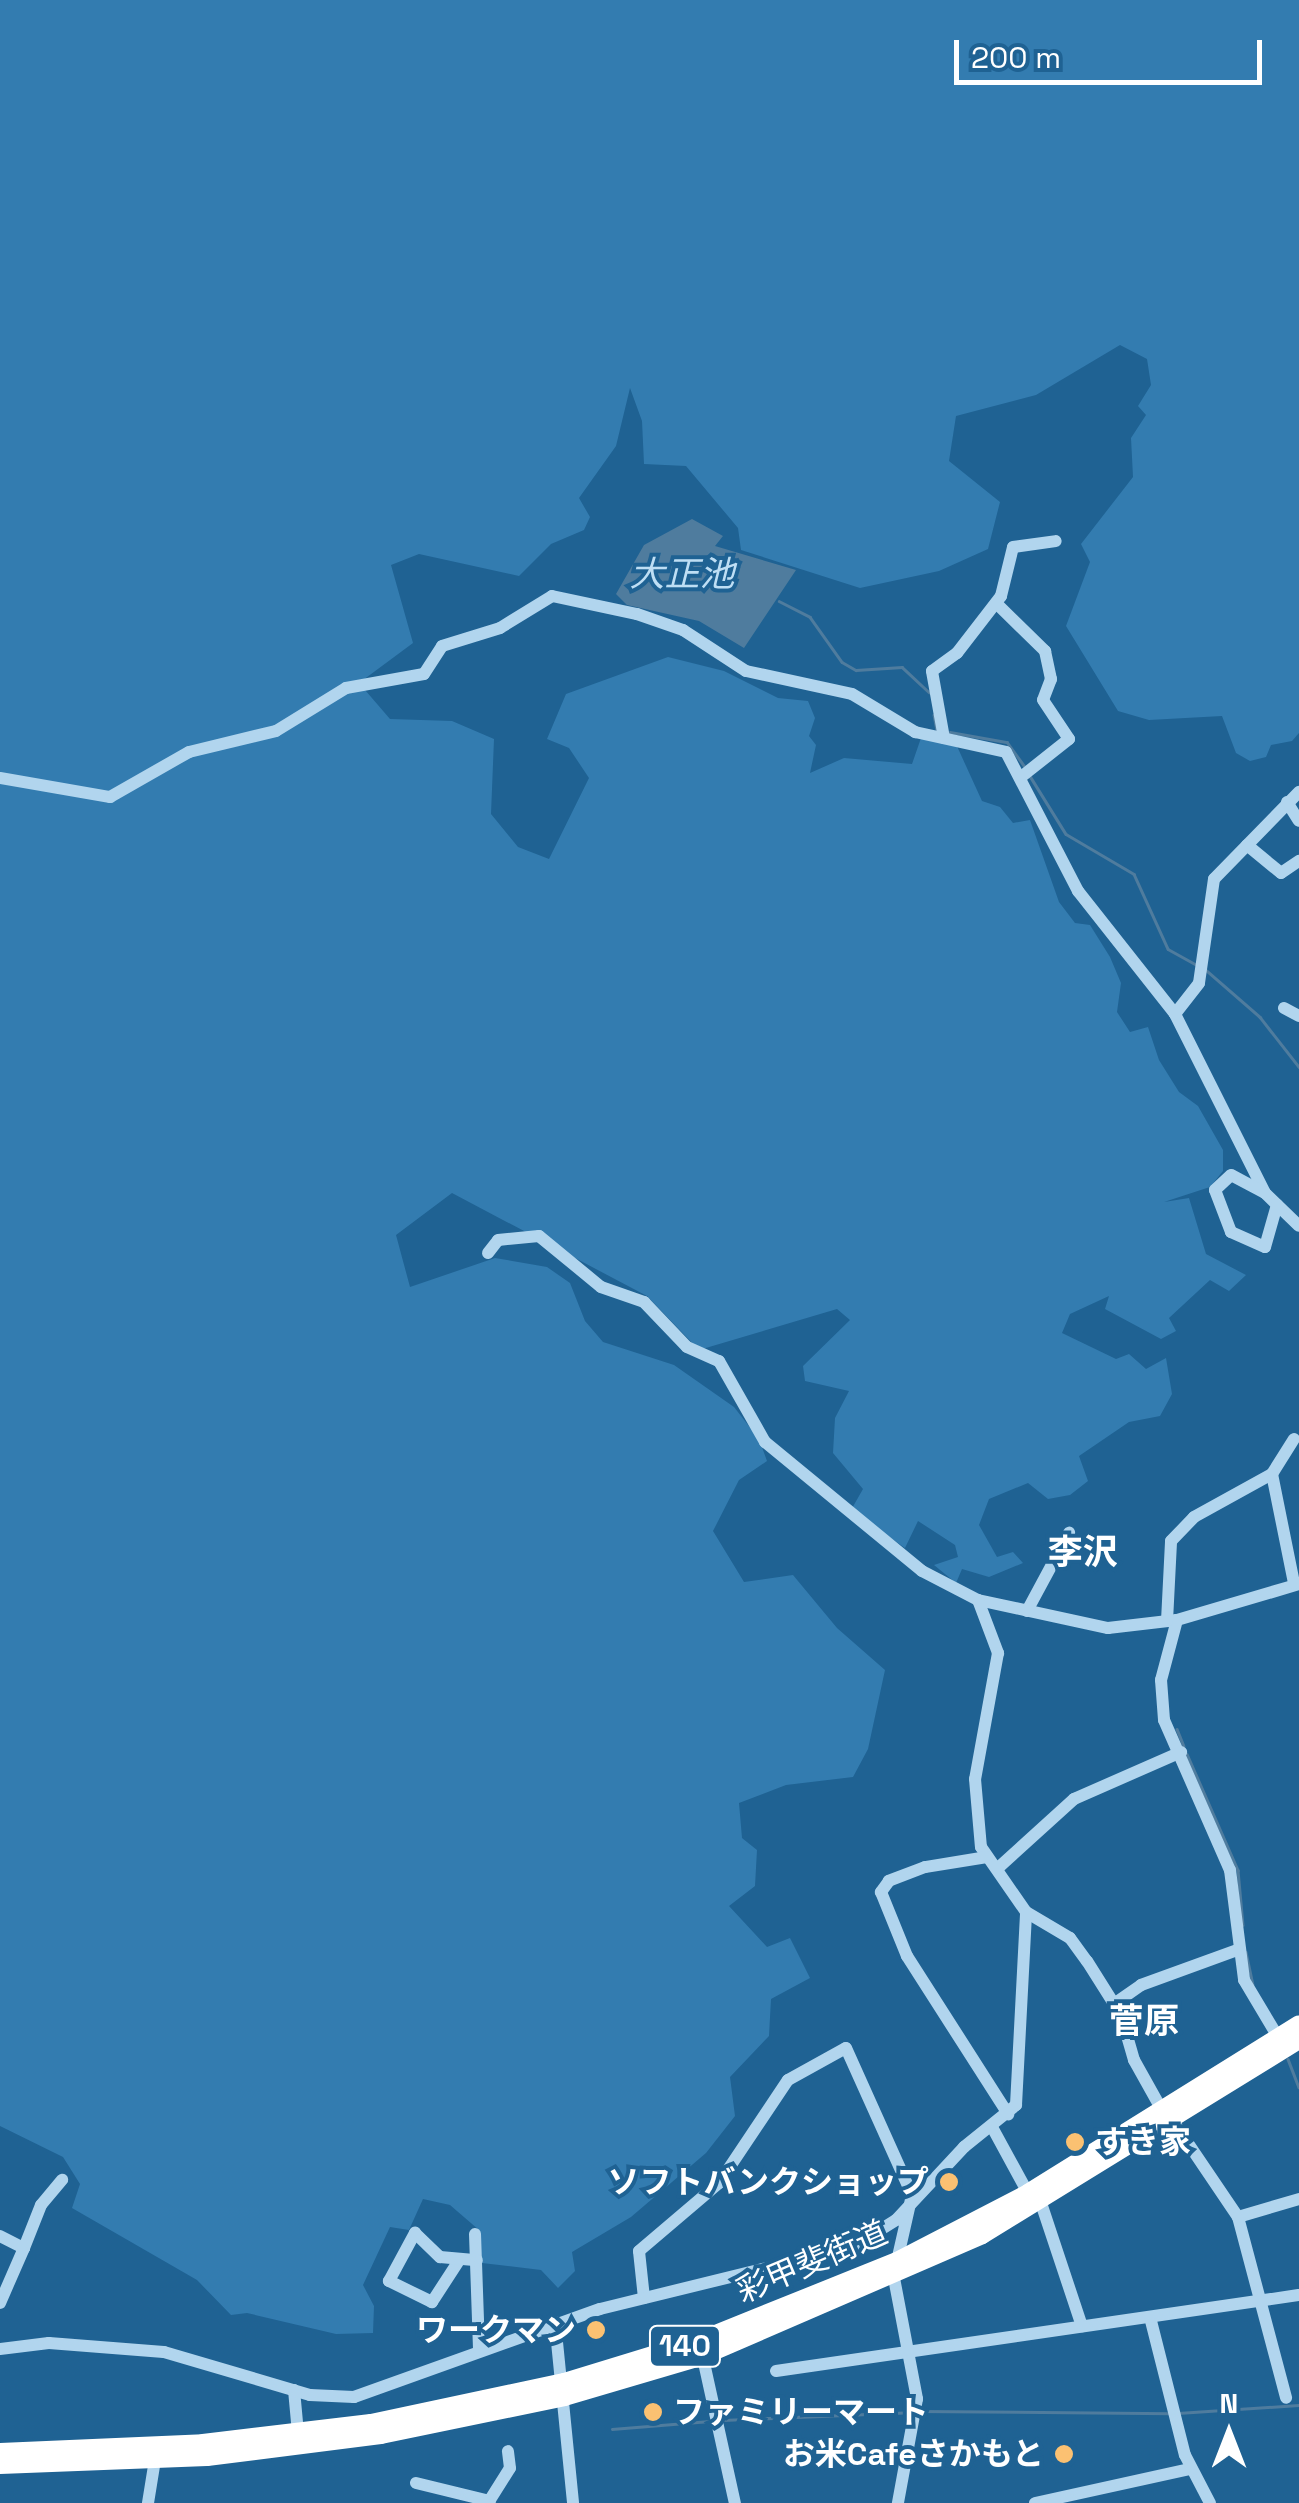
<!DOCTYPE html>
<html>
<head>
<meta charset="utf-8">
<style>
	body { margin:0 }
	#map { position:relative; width:1299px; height:2503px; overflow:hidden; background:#1f6293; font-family:"Space Grotesk","Noto Sans JP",sans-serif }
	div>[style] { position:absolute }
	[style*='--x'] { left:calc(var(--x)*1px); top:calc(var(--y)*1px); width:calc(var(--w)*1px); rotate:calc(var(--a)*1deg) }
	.green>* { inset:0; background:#337cb0 }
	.water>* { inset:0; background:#4f7c9e }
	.stream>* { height:2.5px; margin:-1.25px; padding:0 1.25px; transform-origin:1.25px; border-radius:1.25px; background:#4f7c9e }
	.minor>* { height:12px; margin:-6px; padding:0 6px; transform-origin:6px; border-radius:6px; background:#b1d5ee }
	.highway>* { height:18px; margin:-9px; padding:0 9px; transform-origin:9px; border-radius:9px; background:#fff }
	.dots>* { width:28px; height:28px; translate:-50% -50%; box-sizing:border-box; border:5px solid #1f6293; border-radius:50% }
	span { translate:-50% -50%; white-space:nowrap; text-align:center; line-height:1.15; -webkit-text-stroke:8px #1f6293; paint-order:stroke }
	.shield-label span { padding:2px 8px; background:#1f6293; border:2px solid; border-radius:8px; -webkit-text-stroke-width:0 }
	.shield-label { font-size:30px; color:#fff; font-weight:700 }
	.poi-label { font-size:32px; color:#fff; font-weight:700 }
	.left { translate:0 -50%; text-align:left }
	.right { translate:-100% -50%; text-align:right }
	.street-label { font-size:32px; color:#fff }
	.water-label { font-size:35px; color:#bedef4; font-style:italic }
	.neighbourhood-label { font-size:35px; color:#fff; font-weight:700 }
	.north { position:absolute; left:1179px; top:2383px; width:100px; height:100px; -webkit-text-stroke:8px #1f6293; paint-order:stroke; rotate:0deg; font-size:28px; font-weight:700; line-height:40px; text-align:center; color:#fff }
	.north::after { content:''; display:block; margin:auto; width:35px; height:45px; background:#fff; clip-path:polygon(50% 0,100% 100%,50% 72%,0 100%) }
	.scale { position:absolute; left:954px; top:40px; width:308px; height:45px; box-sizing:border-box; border:5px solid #fff; border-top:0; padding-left:12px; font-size:30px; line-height:35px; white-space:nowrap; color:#fff; -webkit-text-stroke:8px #1f6293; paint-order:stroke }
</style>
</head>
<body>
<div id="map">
	<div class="green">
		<div style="clip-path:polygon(0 0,1299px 0,1299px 733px,1292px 741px,1271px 745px,1266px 757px,1250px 761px,1236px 753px,1222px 716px,1149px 720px,1118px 711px,1066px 626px,1090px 562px,1081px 544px,1133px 477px,1131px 438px,1146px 415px,1138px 406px,1151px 385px,1147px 359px,1120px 345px,1036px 395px,956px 416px,949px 461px,1000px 502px,988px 549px,939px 571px,860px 588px,741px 550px,738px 528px,686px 466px,644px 464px,642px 421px,630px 388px,616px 446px,579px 498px,590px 517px,584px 530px,551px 544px,519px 576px,419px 554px,391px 565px,413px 643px,359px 683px,390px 719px,452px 721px,494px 739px,491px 814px,518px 847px,549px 859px,589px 778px,569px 748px,547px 739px,566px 694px,668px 657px,724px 671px,778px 698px,808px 701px,815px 718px,809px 736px,816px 745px,810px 773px,844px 758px,912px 764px,921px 738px,956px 744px,982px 801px,1000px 807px,1013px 823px,1030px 820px,1059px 902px,1075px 923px,1090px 925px,1110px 957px,1121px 983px,1117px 1012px,1130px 1032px,1148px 1027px,1159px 1060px,1179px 1092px,1198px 1106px,1223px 1150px,1223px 1171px,1210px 1187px,1164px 1202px,1189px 1198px,1206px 1254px,1246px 1275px,1229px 1291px,1210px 1280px,1169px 1318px,1176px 1331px,1161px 1339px,1105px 1309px,1109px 1296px,1070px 1314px,1062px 1333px,1116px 1359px,1129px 1354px,1146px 1369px,1166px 1358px,1172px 1394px,1160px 1416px,1129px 1422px,1079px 1456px,1088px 1481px,1070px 1495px,1048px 1499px,1028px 1483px,989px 1499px,979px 1525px,997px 1557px,1013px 1552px,1023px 1563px,989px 1577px,962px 1569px,956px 1583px,934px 1565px,958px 1557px,955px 1545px,918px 1521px,905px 1548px,851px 1510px,863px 1489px,833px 1453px,835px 1418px,849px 1391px,805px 1381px,803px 1366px,850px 1320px,837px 1309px,699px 1350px,647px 1296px,452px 1193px,396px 1235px,410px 1287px,495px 1258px,547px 1267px,570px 1283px,585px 1321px,603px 1342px,674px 1365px,734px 1407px,759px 1439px,767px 1461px,739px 1480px,713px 1531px,744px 1582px,793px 1575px,837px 1628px,885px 1670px,868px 1749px,853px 1777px,786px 1785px,739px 1803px,742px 1838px,757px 1850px,755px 1886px,729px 1906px,767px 1947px,790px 1938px,810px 1978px,771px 1999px,769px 2036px,730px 2077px,735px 2116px,706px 2153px,631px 2217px,572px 2252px,575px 2271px,558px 2288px,541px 2270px,482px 2263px,479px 2230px,450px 2205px,423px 2199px,409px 2230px,390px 2227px,363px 2285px,374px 2306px,373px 2333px,336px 2334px,247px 2313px,231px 2315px,197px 2280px,72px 2208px,80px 2184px,63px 2157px,0 2126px)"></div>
	</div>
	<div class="water">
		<div style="clip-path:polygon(692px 519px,723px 536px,715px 546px,796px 570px,744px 648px,699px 621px,627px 605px,616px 594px,644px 545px)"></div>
	</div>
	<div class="stream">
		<div style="--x:779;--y:601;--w:35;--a:27"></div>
		<div style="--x:810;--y:617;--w:55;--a:54.6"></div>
		<div style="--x:842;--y:662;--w:16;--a:30"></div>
		<div style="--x:856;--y:670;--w:46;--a:-3.7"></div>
		<div style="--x:902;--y:667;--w:37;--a:43"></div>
		<div style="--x:934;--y:715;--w:15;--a:79"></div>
		<div style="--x:950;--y:732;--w:58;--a:10"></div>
		<div style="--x:1007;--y:742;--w:29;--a:54"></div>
		<div style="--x:1030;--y:776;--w:68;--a:58.2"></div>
		<div style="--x:1066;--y:834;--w:79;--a:30.5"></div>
		<div style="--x:1134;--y:874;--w:82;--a:65.6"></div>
		<div style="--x:1168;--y:949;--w:31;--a:29"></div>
		<div style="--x:1206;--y:970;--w:72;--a:41"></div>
		<div style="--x:1260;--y:1017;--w:63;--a:52"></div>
		<div style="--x:1177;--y:1729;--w:18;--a:68"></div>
		<div style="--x:1187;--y:1754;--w:127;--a:66.3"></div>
		<div style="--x:1238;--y:1870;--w:55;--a:84.8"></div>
		<div style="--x:1246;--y:1952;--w:33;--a:78"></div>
		<div style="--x:1288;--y:2059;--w:30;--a:69"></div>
		<div style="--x:918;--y:2411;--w:252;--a:0.5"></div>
		<div style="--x:1178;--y:2413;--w:121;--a:-3.8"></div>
		<div style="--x:723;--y:2420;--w:187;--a:-2.4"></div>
		<div style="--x:612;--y:2429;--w:98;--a:-4.7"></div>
	</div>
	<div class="minor">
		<div style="--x:996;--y:603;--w:69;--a:44.4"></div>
		<div style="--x:1045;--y:651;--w:29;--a:78"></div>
		<div style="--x:1051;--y:679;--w:22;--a:111"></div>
		<div style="--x:1043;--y:700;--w:47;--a:56.3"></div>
		<div style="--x:1069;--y:739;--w:61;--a:141.6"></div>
		<div style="--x:944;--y:738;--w:68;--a:-100.2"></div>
		<div style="--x:932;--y:671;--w:31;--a:-36"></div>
		<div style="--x:957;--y:653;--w:72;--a:-52.3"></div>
		<div style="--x:1001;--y:596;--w:50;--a:-76.2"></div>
		<div style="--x:1013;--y:547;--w:43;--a:-7.9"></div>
		<div style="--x:0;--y:778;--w:112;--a:9.8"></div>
		<div style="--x:110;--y:797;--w:91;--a:-29.7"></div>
		<div style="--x:189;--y:752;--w:89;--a:-13.6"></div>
		<div style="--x:276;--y:731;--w:82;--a:-31.6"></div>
		<div style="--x:346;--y:688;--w:79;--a:-10.2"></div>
		<div style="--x:424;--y:674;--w:33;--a:-57"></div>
		<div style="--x:442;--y:646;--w:61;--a:-17.2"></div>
		<div style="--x:500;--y:628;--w:61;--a:-31.6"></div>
		<div style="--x:552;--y:596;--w:87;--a:12"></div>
		<div style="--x:637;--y:614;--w:49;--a:19.2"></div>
		<div style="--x:683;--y:630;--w:75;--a:33.1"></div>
		<div style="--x:746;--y:671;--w:108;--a:12.2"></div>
		<div style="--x:852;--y:694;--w:74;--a:31.1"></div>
		<div style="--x:915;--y:732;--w:93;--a:12.4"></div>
		<div style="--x:1006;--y:752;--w:157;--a:62.6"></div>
		<div style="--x:1078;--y:891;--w:157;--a:51.7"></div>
		<div style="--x:1175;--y:1014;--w:200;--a:63.3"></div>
		<div style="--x:1265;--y:1193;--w:47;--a:44.1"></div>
		<div style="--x:1287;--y:802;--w:22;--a:58"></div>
		<div style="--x:1247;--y:845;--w:44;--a:39.5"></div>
		<div style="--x:1281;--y:873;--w:22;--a:-34"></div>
		<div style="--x:1284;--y:1008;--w:17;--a:28"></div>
		<div style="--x:1175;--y:1014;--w:39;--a:-52"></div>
		<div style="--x:1199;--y:983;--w:105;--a:-81.8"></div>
		<div style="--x:1214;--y:879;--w:122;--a:-45.7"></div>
		<div style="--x:1265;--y:1193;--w:38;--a:-152"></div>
		<div style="--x:1231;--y:1175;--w:22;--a:137"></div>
		<div style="--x:1215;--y:1190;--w:45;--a:69.1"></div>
		<div style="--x:1231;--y:1232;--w:37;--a:24"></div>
		<div style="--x:1265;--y:1247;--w:44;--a:-74.1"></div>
		<div style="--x:488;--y:1253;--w:16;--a:-52"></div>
		<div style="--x:498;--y:1240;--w:41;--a:-5.6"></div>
		<div style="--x:539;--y:1236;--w:80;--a:39.4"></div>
		<div style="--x:601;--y:1287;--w:46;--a:19.2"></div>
		<div style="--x:644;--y:1302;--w:62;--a:46.3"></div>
		<div style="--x:687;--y:1347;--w:35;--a:24"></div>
		<div style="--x:719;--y:1361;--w:93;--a:60.4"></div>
		<div style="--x:765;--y:1442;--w:203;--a:39.4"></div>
		<div style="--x:922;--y:1571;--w:63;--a:27.4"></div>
		<div style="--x:978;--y:1600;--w:133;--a:12.2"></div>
		<div style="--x:1108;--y:1628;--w:69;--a:-6.6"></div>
		<div style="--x:1177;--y:1620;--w:127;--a:-16.4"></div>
		<div style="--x:1294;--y:1439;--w:41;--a:122.2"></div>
		<div style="--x:1272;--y:1474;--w:111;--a:78.6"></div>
		<div style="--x:978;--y:1600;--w:57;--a:69.3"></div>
		<div style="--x:998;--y:1653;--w:128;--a:100.3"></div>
		<div style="--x:975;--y:1779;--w:68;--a:85"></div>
		<div style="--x:981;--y:1847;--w:79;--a:55.3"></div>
		<div style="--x:1026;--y:1912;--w:51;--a:30.6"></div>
		<div style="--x:1070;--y:1938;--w:29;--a:54"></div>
		<div style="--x:1087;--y:1961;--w:64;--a:57.8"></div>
		<div style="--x:1121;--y:2015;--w:47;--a:73.9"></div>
		<div style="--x:1134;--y:2060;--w:57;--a:60.8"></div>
		<div style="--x:1027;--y:1611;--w:89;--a:-61.7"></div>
		<div style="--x:1177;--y:1620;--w:62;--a:104.9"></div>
		<div style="--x:1161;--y:1680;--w:40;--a:85.7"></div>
		<div style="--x:1164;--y:1720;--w:164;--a:66.3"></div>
		<div style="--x:1230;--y:1870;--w:111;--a:82.7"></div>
		<div style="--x:1244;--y:1980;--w:66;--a:59.2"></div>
		<div style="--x:1167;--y:1621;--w:80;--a:-87.1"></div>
		<div style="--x:1171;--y:1541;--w:33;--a:-46"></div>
		<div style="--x:1194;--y:1517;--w:89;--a:-28.9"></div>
		<div style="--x:987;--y:1857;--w:63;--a:170.8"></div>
		<div style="--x:925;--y:1867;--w:39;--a:159"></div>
		<div style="--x:889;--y:1881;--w:14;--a:126"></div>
		<div style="--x:881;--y:1892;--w:69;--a:67.9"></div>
		<div style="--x:907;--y:1956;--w:188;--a:57.4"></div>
		<div style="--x:998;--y:1868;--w:103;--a:-42.2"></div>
		<div style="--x:1074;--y:1799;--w:117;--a:-23.7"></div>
		<div style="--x:1114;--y:2004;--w:33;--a:-35"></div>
		<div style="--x:1141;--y:1985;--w:102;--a:-20"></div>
		<div style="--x:1173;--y:2121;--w:116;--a:55.9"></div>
		<div style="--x:1238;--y:2217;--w:187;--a:75.1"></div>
		<div style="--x:992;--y:2127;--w:75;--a:61.4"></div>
		<div style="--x:1041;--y:2203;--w:130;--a:71.6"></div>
		<div style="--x:1238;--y:2217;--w:64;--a:-16.4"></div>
		<div style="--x:475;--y:2234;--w:117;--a:88"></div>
		<div style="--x:0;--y:2236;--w:27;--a:27"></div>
		<div style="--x:24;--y:2248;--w:60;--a:113.6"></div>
		<div style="--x:24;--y:2248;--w:46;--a:-68.4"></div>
		<div style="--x:41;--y:2205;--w:33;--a:-50"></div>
		<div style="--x:458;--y:2262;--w:48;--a:123"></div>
		<div style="--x:432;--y:2302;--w:48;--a:-154"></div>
		<div style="--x:389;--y:2281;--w:55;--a:-61.6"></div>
		<div style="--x:415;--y:2233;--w:35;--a:44"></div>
		<div style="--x:440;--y:2257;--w:37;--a:5"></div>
		<div style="--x:894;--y:2278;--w:123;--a:79.2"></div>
		<div style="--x:917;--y:2399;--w:106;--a:100.4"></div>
		<div style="--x:644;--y:2298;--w:47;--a:-96.1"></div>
		<div style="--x:639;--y:2251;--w:105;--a:-40.4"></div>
		<div style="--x:719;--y:2183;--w:124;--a:-56.2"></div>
		<div style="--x:788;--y:2080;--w:66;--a:-28.9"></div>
		<div style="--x:846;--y:2048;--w:161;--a:65.8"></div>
		<div style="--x:912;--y:2195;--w:68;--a:102.8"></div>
		<div style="--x:1150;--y:2317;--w:142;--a:75.8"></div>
		<div style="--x:1185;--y:2455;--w:54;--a:62.5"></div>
		<div style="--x:555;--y:2322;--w:182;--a:84.3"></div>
		<div style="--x:0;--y:2349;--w:49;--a:-7"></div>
		<div style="--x:49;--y:2343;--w:115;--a:4.5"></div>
		<div style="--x:164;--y:2352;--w:152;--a:16.4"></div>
		<div style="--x:310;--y:2395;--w:44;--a:2.6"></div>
		<div style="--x:354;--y:2397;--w:261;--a:-19.7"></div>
		<div style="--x:600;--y:2309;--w:260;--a:-13.8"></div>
		<div style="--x:853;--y:2247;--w:51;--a:-32.1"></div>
		<div style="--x:896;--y:2220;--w:100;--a:-47"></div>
		<div style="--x:964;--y:2147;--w:67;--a:-38.9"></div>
		<div style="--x:1016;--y:2105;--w:193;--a:-87"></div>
		<div style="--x:701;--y:2349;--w:158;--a:77.6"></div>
		<div style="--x:776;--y:2371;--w:528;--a:-8.27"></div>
		<div style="--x:294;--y:2390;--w:43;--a:84.7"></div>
		<div style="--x:416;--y:2483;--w:76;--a:13.7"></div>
		<div style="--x:148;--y:2503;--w:44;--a:-80.8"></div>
		<div style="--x:488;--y:2503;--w:41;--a:-57.8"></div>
		<div style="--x:510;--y:2468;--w:17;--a:-97"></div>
		<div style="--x:1035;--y:2503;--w:159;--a:-12.4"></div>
	</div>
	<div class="highway">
		<div style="--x:0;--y:2452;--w:203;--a:-2.5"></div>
		<div style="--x:203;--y:2443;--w:169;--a:-6.8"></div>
		<div style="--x:371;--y:2423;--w:197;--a:-12"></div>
		<div style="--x:564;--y:2382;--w:140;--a:-17"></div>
		<div style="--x:698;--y:2341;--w:214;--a:-21.9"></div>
		<div style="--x:897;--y:2261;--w:148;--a:-27.4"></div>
		<div style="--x:1028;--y:2193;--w:319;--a:-31.9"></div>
		<div style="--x:0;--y:2465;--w:207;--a:-2.2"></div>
		<div style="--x:207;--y:2457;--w:175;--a:-7.2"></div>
		<div style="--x:381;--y:2435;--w:187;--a:-11.7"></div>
		<div style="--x:564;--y:2397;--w:145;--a:-16.4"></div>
		<div style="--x:703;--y:2356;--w:304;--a:-23.4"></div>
		<div style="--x:982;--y:2235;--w:372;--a:-31.6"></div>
	</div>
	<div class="dots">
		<div style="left:1075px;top:2142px;background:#fbc172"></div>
		<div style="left:949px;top:2182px;background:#fbc172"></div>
		<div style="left:596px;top:2330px;background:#fbc172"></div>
		<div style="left:653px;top:2412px;background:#fbc172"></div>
		<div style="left:1064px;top:2454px;background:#fbc172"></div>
	</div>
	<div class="shield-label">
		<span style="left:685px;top:2346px">140</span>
	</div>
	<div class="poi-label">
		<span class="left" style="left:1095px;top:2142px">すき家</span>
		<span class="right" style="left:929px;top:2182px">ソフトバンクショップ</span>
		<span class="right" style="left:576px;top:2330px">ワークマン</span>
		<span class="left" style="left:673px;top:2412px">ファミリーマート</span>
		<span class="right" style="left:1044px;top:2454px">お米Cafeさかもと</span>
	</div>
	<div class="street-label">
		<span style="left:812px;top:2262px;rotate:-23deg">彩甲斐街道</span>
	</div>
	<div class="water-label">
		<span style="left:682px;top:574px">大正池</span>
	</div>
	<div class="neighbourhood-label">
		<span style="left:1083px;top:1552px">李沢</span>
		<span style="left:1144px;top:2021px">菅原</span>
	</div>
	<div class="north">N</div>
	<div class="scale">200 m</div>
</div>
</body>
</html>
